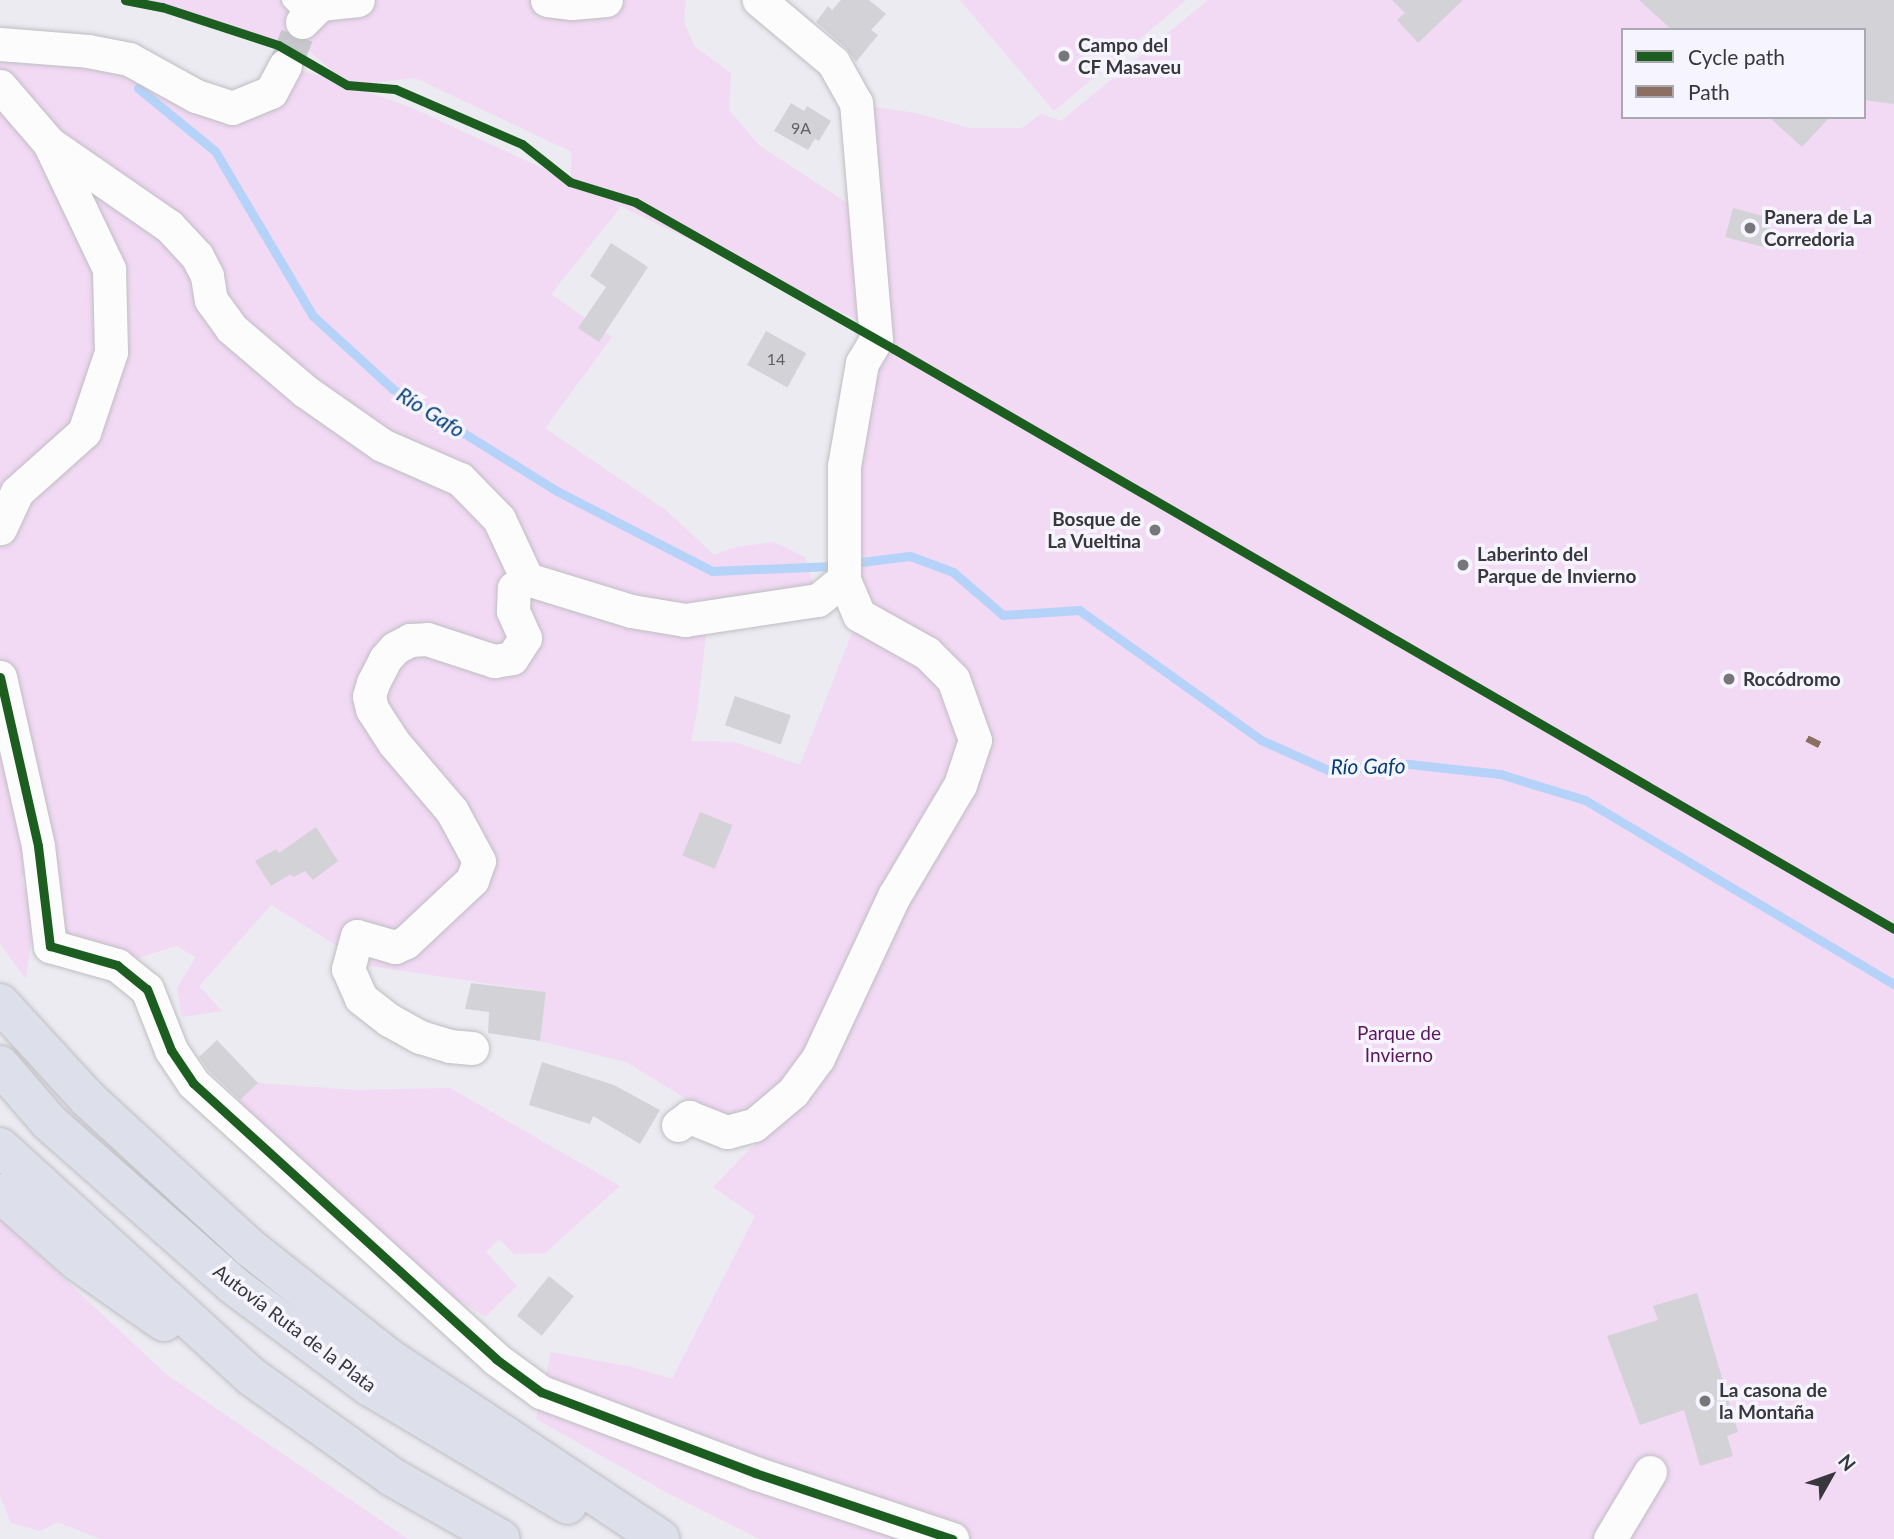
<!DOCTYPE html>
<html>
<head>
<meta charset="utf-8">
<style>
	body { margin:0 }
	#map { position:relative; width:1894px; height:1539px; overflow:hidden; background:#ebebf1; font-family:Lato,sans-serif }
	div>[style] { position:absolute }
	[style*='--x'] { left:calc(var(--x)*1px); top:calc(var(--y)*1px); width:calc(var(--w)*1px); rotate:calc(var(--a)*1deg) }
	.green>* { inset:0; background:#f2d9f4 }
	.stream>* { height:9px; margin:-4.5px; padding:0 4.5px; transform-origin:4.5px; border-radius:4.5px; background:#b5d3f9 }
	.building>* { inset:0; background:#d3d3d7; transform-origin:0 0 }
	.minor-tunnel>* { height:33px; margin-top:-16.5px; transform-origin:0; background:repeating-linear-gradient(90deg,#c7c7cd 0 33px,transparent 0 50px) }
	.roads { filter:drop-shadow(0 0 2px #bebec2) drop-shadow(0 0 2px #bebec2) }
	.service>* { height:16px; margin:-8px; padding:0 8px; transform-origin:8px; border-radius:8px; background:#fcfcfd }
	.minor>* { height:33px; margin:-16.5px; padding:0 16.5px; transform-origin:16.5px; border-radius:16.5px; background:#fcfcfd }
	.motorway>* { height:38px; margin:-19px; padding:0 19px; transform-origin:19px; border-radius:19px; background:#dddfeb }
	.quiet>* { height:7px; margin-top:-3.5px; transform-origin:0; background:repeating-linear-gradient(90deg,#8d6e63 0 14px,transparent 0 21px) }
	.cycleway>* { height:9px; margin:-4.5px; padding:0 4.5px; transform-origin:4.5px; border-radius:4.5px; background:#1b5e20 }
	.dots>* { width:19px; height:19px; translate:-50% -50%; box-sizing:border-box; border:4px solid #f6f5ff; border-radius:50% }
	span { translate:-50% -50%; white-space:nowrap; text-align:center; line-height:1.15; -webkit-text-stroke:7px #f6f5ff; paint-order:stroke }
	.number-label { font-size:16px; color:#616165 }
	.number-label span { -webkit-text-stroke-width:0 }
	.poi-label { font-size:19px; color:#38383c; font-weight:700 }
	.left { translate:0 -50%; text-align:left }
	.right { translate:-100% -50%; text-align:right }
	.park-label { font-size:19px; color:#5c155f }
	.street-label { font-size:19px; color:#38383c }
	.water-label { font-size:21px; color:#053e76; font-style:italic }
	.legend { position:absolute; left:1621px; top:28px; width:245px; height:91px; box-sizing:border-box; background:#f6f5ff; border:2px solid #aaa9b1; margin:0; padding:9px 12px; list-style:none; font-size:21px; color:#38383c }
	.legend li { display:flex; align-items:center; gap:14px; height:35px }
	.legend b { width:35px; border:2px solid #aaa9b1 }
	.north { position:absolute; left:1796px; top:1441px; width:70px; height:70px; -webkit-text-stroke:5px #f6f5ff; paint-order:stroke; rotate:50deg; font-size:19px; font-weight:700; line-height:28px; text-align:center; color:#38383c }
	.north::after { content:''; display:block; margin:auto; width:24px; height:32px; background:#38383c; clip-path:polygon(50% 0,100% 100%,50% 72%,0 100%) }
</style>
</head>
<body>
<div id="map">
	<div class="green">
		<div style="clip-path:polygon(evenodd,127px 0,305px 0,287px 12px,302px 21px,358px 0,686px 0,684px 22px,694px 46px,731px 73px,729px 110px,760px 146px,852px 206px,859px 321px,614px 203px,620px 208px,551px 294px,612px 337px,545px 428px,667px 511px,714px 555px,736px 547px,774px 542px,805px 557px,818px 600px,708px 617px,697px 712px,691px 741px,735px 742px,800px 765px,859px 615px,927px 653px,975px 740px,818px 1058px,727px 1132px,685px 1098px,626px 1062px,540px 1041px,546px 992px,370px 966px,271px 905px,199px 986px,222px 1011px,182px 1017px,177px 988px,196px 957px,176px 946px,117px 965px,50px 946px,37px 848px,21px 879px,30px 900px,32px 933px,26px 979px,0 944px,0 44px,88px 51px,232px 108px,285px 66px,346px 83px,294px 38px,278px 45px,162px 7px,127px 0,415px 78px,572px 152px,570px 181px,412px 108px,349px 85px,415px 78px)"></div>
		<div style="clip-path:polygon(960px 0,1186px 0,1054px 111px)"></div>
		<div style="clip-path:polygon(evenodd,1208px 0,1894px 0,1894px 1539px,760px 1539px,664px 1491px,536px 1419px,551px 1352px,632px 1367px,672px 1379px,755px 1216px,713px 1187px,815px 1083px,982px 713px,969px 677px,862px 598px,852px 584px,866px 106px,916px 113px,969px 128px,1022px 128px,1041px 114px,1061px 121px,1208px 0,1623px 30px,1864px 30px,1864px 117px,1623px 117px,1623px 30px)"></div>
		<div style="clip-path:polygon(258px 1083px,355px 1090px,450px 1088px,620px 1186px,545px 1253px,514px 1254px,499px 1239px,486px 1252px,517px 1286px,486px 1317px,462px 1302px,441px 1299px,236px 1103px)"></div>
		<div style="clip-path:polygon(0 1219px,167px 1375px,408px 1539px,101px 1539px,57px 1522px,40px 1531px,11px 1523px,0 1496px)"></div>
	</div>
	<div class="stream">
		<div style="--x:138;--y:88;--w:99;--a:39.3"></div>
		<div style="--x:215;--y:151;--w:192;--a:59.3"></div>
		<div style="--x:313;--y:316;--w:108;--a:42.4"></div>
		<div style="--x:393;--y:389;--w:193;--a:31.9"></div>
		<div style="--x:557;--y:491;--w:174;--a:27.3"></div>
		<div style="--x:712;--y:571;--w:121;--a:-2.4"></div>
		<div style="--x:853;--y:563;--w:57;--a:-7"></div>
		<div style="--x:910;--y:556;--w:46;--a:20.4"></div>
		<div style="--x:953;--y:572;--w:66;--a:40.7"></div>
		<div style="--x:1003;--y:615;--w:76;--a:-3.8"></div>
		<div style="--x:1079;--y:610;--w:224;--a:35.5"></div>
		<div style="--x:1261;--y:740;--w:73;--a:24.1"></div>
		<div style="--x:1328;--y:770;--w:81;--a:-4.2"></div>
		<div style="--x:1409;--y:764;--w:92;--a:6.3"></div>
		<div style="--x:1500;--y:774;--w:89;--a:17"></div>
		<div style="--x:1585;--y:800;--w:360;--a:30.8"></div>
	</div>
	<div class="building">
		<div style="clip-path:polygon(841px 0,869px 0,886px 14px,871px 30px,878px 35px,856px 62px,846px 48px,816px 22px,828px 6px,832px 10px)"></div>
		<div style="clip-path:polygon(1392px 0,1463px 0,1418px 43px,1397px 20px,1405px 13px)"></div>
		<div style="clip-path:polygon(1639px 0,1894px 0,1894px 104px,1864px 100px,1864px 30px,1672px 30px)"></div>
		<div style="clip-path:polygon(791px 103px,804px 111px,807px 106px,831px 121px,819px 141px,815px 139px,808px 150px,774px 131px)"></div>
		<div style="clip-path:polygon(1769px 117px,1830px 117px,1802px 147px)"></div>
		<div style="left:1733px;top:208px;width:42px;height:30px;rotate:15deg"></div>
		<div style="clip-path:polygon(611px 243px,648px 267px,599px 342px,578px 328px,606px 287px,590px 276px)"></div>
		<div style="left:766px;top:331px;width:46px;height:39px;rotate:29deg"></div>
		<div style="left:735px;top:696px;width:59px;height:31px;rotate:19deg"></div>
		<div style="left:700px;top:812px;width:35px;height:47px;rotate:22deg"></div>
		<div style="clip-path:polygon(316px 827px,338px 861px,313px 880px,305px 871px,293px 877px,291px 874px,271px 886px,255px 861px,276px 849px,279px 853px)"></div>
		<div style="clip-path:polygon(471px 983px,546px 992px,540px 1041px,488px 1033px,489px 1012px,465px 1009px)"></div>
		<div style="clip-path:polygon(217px 1040px,258px 1083px,240px 1100px,208px 1070px,199px 1057px)"></div>
		<div style="clip-path:polygon(542px 1062px,614px 1085px,660px 1110px,640px 1144px,593px 1116px,590px 1124px,529px 1105px)"></div>
		<div style="left:549px;top:1276px;width:32px;height:51px;rotate:39deg"></div>
		<div style="clip-path:polygon(1697px 1293px,1738px 1432px,1727px 1436px,1733px 1456px,1700px 1466px,1684px 1410px,1640px 1425px,1607px 1336px,1658px 1320px,1653px 1306px)"></div>
	</div>
	<div class="minor-tunnel">
		<div style="--x:285;--y:66;--w:47;--a:-68.9"></div>
	</div>
	<div class="roads">
		<div class="service">
			<div style="--x:290;--y:0;--w:24;--a:45"></div>
		</div>
		<div class="minor">
			<div style="--x:547;--y:0;--w:25;--a:7"></div>
			<div style="--x:572;--y:3;--w:34;--a:-5"></div>
			<div style="--x:302;--y:22;--w:25;--a:-45"></div>
			<div style="--x:320;--y:4;--w:38;--a:-6"></div>
			<div style="--x:0;--y:44;--w:88;--a:4.5"></div>
			<div style="--x:88;--y:51;--w:42;--a:11"></div>
			<div style="--x:129;--y:59;--w:77;--a:28.9"></div>
			<div style="--x:196;--y:96;--w:38;--a:18"></div>
			<div style="--x:232;--y:108;--w:42;--a:-22.3"></div>
			<div style="--x:271;--y:92;--w:30;--a:-62"></div>
			<div style="--x:0;--y:86;--w:75;--a:49.3"></div>
			<div style="--x:49;--y:143;--w:140;--a:64.5"></div>
			<div style="--x:109;--y:269;--w:83;--a:88.6"></div>
			<div style="--x:111;--y:352;--w:84;--a:108.6"></div>
			<div style="--x:84;--y:432;--w:90;--a:138.2"></div>
			<div style="--x:17;--y:492;--w:40;--a:115"></div>
			<div style="--x:49;--y:143;--w:146;--a:34.7"></div>
			<div style="--x:169;--y:226;--w:41;--a:47"></div>
			<div style="--x:197;--y:256;--w:22;--a:63"></div>
			<div style="--x:207;--y:276;--w:24;--a:81"></div>
			<div style="--x:211;--y:300;--w:34;--a:54"></div>
			<div style="--x:231;--y:328;--w:97;--a:40.4"></div>
			<div style="--x:305;--y:391;--w:94;--a:35"></div>
			<div style="--x:382;--y:445;--w:85;--a:23.6"></div>
			<div style="--x:460;--y:479;--w:56;--a:45.7"></div>
			<div style="--x:499;--y:519;--w:66;--a:65"></div>
			<div style="--x:0;--y:677;--w:173;--a:77.3"></div>
			<div style="--x:38;--y:846;--w:101;--a:83.2"></div>
			<div style="--x:50;--y:946;--w:70;--a:15.8"></div>
			<div style="--x:117;--y:965;--w:38;--a:39"></div>
			<div style="--x:147;--y:989;--w:66;--a:68.5"></div>
			<div style="--x:171;--y:1050;--w:40;--a:56"></div>
			<div style="--x:193;--y:1083;--w:410;--a:42.3"></div>
			<div style="--x:496;--y:1359;--w:56;--a:36.3"></div>
			<div style="--x:541;--y:1392;--w:229;--a:20.7"></div>
			<div style="--x:755;--y:1473;--w:208;--a:18.5"></div>
			<div style="--x:472;--y:1048;--w:22;--a:-175"></div>
			<div style="--x:450;--y:1046;--w:31;--a:-163"></div>
			<div style="--x:420;--y:1037;--w:35;--a:-151"></div>
			<div style="--x:389;--y:1020;--w:36;--a:-142"></div>
			<div style="--x:361;--y:998;--w:32;--a:-114"></div>
			<div style="--x:348;--y:969;--w:34;--a:-75"></div>
			<div style="--x:357;--y:936;--w:40;--a:16"></div>
			<div style="--x:395;--y:947;--w:12;--a:-24"></div>
			<div style="--x:406;--y:942;--w:91;--a:-43.2"></div>
			<div style="--x:472;--y:880;--w:20;--a:-70"></div>
			<div style="--x:479;--y:861;--w:57;--a:-118.4"></div>
			<div style="--x:452;--y:811;--w:89;--a:-130.5"></div>
			<div style="--x:394;--y:743;--w:40;--a:-122.9"></div>
			<div style="--x:372;--y:709;--w:13;--a:-103"></div>
			<div style="--x:369;--y:696;--w:14;--a:-73"></div>
			<div style="--x:373;--y:683;--w:27;--a:-63"></div>
			<div style="--x:385;--y:659;--w:15;--a:-48"></div>
			<div style="--x:395;--y:648;--w:17;--a:-28"></div>
			<div style="--x:410;--y:640;--w:17;--a:-3"></div>
			<div style="--x:427;--y:639;--w:71;--a:18.2"></div>
			<div style="--x:494;--y:661;--w:18;--a:-9"></div>
			<div style="--x:512;--y:658;--w:24;--a:-57"></div>
			<div style="--x:525;--y:638;--w:30;--a:-114"></div>
			<div style="--x:513;--y:611;--w:23;--a:-88"></div>
			<div style="--x:514;--y:588;--w:16;--a:-35"></div>
			<div style="--x:527;--y:579;--w:109;--a:17.1"></div>
			<div style="--x:631;--y:611;--w:55;--a:9.5"></div>
			<div style="--x:685;--y:620;--w:134;--a:-8.6"></div>
			<div style="--x:818;--y:600;--w:33;--a:-39"></div>
			<div style="--x:678;--y:1125;--w:14;--a:-36"></div>
			<div style="--x:689;--y:1117;--w:41;--a:21.5"></div>
			<div style="--x:727;--y:1132;--w:28;--a:-15"></div>
			<div style="--x:754;--y:1125;--w:51;--a:-40.2"></div>
			<div style="--x:793;--y:1092;--w:42;--a:-53.7"></div>
			<div style="--x:818;--y:1058;--w:179;--a:-64.9"></div>
			<div style="--x:894;--y:896;--w:129;--a:-59.3"></div>
			<div style="--x:960;--y:785;--w:47;--a:-71.6"></div>
			<div style="--x:975;--y:740;--w:65;--a:-109.8"></div>
			<div style="--x:953;--y:679;--w:37;--a:-135"></div>
			<div style="--x:927;--y:653;--w:78;--a:-150.8"></div>
			<div style="--x:859;--y:615;--w:39;--a:-113"></div>
			<div style="--x:844;--y:579;--w:113;--a:-90"></div>
			<div style="--x:844;--y:466;--w:105;--a:-80.1"></div>
			<div style="--x:862;--y:363;--w:27;--a:-59"></div>
			<div style="--x:876;--y:340;--w:238;--a:-94.8"></div>
			<div style="--x:856;--y:103;--w:47;--a:-119.3"></div>
			<div style="--x:833;--y:62;--w:97;--a:-140"></div>
			<div style="--x:1610;--y:1539;--w:78;--a:-59.2"></div>
		</div>
		<div class="motorway">
			<div style="--x:0;--y:1003;--w:129;--a:47.5"></div>
			<div style="--x:87;--y:1098;--w:222;--a:42.6"></div>
			<div style="--x:250;--y:1248;--w:177;--a:38.4"></div>
			<div style="--x:389;--y:1358;--w:326;--a:33.7"></div>
			<div style="--x:0;--y:1065;--w:75;--a:49.3"></div>
			<div style="--x:49;--y:1122;--w:246;--a:41.5"></div>
			<div style="--x:233;--y:1285;--w:171;--a:36.7"></div>
			<div style="--x:370;--y:1387;--w:230;--a:30.8"></div>
			<div style="--x:0;--y:1147;--w:341;--a:42.4"></div>
			<div style="--x:252;--y:1377;--w:172;--a:35.5"></div>
			<div style="--x:392;--y:1477;--w:125;--a:29.6"></div>
			<div style="--x:0;--y:1193;--w:104;--a:41.5"></div>
			<div style="--x:78;--y:1262;--w:105;--a:34.9"></div>
		</div>
	</div>
	<div class="quiet">
		<div style="--x:1807;--y:738;--w:18;--a:27"></div>
	</div>
	<div class="cycleway">
		<div style="--x:125;--y:0;--w:38;--a:11"></div>
		<div style="--x:162;--y:7;--w:122;--a:18.1"></div>
		<div style="--x:278;--y:45;--w:80;--a:30.1"></div>
		<div style="--x:347;--y:85;--w:48;--a:4.8"></div>
		<div style="--x:395;--y:89;--w:138;--a:23.4"></div>
		<div style="--x:522;--y:144;--w:61;--a:38.4"></div>
		<div style="--x:570;--y:182;--w:68;--a:17.1"></div>
		<div style="--x:635;--y:202;--w:298;--a:29.6"></div>
		<div style="--x:894;--y:349;--w:1156;--a:30.11"></div>
		<div style="--x:0;--y:677;--w:173;--a:77.3"></div>
		<div style="--x:38;--y:846;--w:101;--a:83.2"></div>
		<div style="--x:50;--y:946;--w:70;--a:15.8"></div>
		<div style="--x:117;--y:965;--w:38;--a:39"></div>
		<div style="--x:147;--y:989;--w:66;--a:68.5"></div>
		<div style="--x:171;--y:1050;--w:40;--a:56"></div>
		<div style="--x:193;--y:1083;--w:410;--a:42.3"></div>
		<div style="--x:496;--y:1359;--w:56;--a:36.3"></div>
		<div style="--x:541;--y:1392;--w:229;--a:20.7"></div>
		<div style="--x:755;--y:1473;--w:208;--a:18.5"></div>
	</div>
	<div class="dots">
		<div style="left:1064px;top:56px;background:#77777b"></div>
		<div style="left:1750px;top:228px;background:#77777b"></div>
		<div style="left:1155px;top:530px;background:#77777b"></div>
		<div style="left:1463px;top:565px;background:#77777b"></div>
		<div style="left:1729px;top:679px;background:#77777b"></div>
		<div style="left:1705px;top:1401px;background:#77777b"></div>
	</div>
	<div class="number-label">
		<span style="left:801px;top:128px">9A</span>
		<span style="left:776px;top:359px">14</span>
	</div>
	<div class="poi-label">
		<span class="left" style="left:1078px;top:56px">Campo del<br>CF Masaveu</span>
		<span class="left" style="left:1764px;top:228px">Panera de La<br>Corredoria</span>
		<span class="right" style="left:1141px;top:530px">Bosque de<br>La Vueltina</span>
		<span class="left" style="left:1477px;top:565px">Laberinto del<br>Parque de Invierno</span>
		<span class="left" style="left:1743px;top:679px">Rocódromo</span>
		<span class="left" style="left:1719px;top:1401px">La casona de<br>la Montaña</span>
	</div>
	<div class="park-label">
		<span style="left:1399px;top:1044px">Parque de<br>Invierno</span>
	</div>
	<div class="street-label">
		<span style="left:295px;top:1328px;rotate:37deg">Autovía Ruta de la Plata</span>
	</div>
	<div class="water-label">
		<span style="left:431px;top:412px;rotate:32deg">Río Gafo</span>
		<span style="left:1368px;top:766px;rotate:-1deg">Río Gafo</span>
	</div>
	<ul class="legend">
	<li><b style="height:9px;background:#1b5e20"></b>Cycle path</li>
	<li><b style="height:9px;background:#8d6e63"></b>Path</li>
	</ul>
	<div class="north">N</div>
</div>
</body>
</html>
